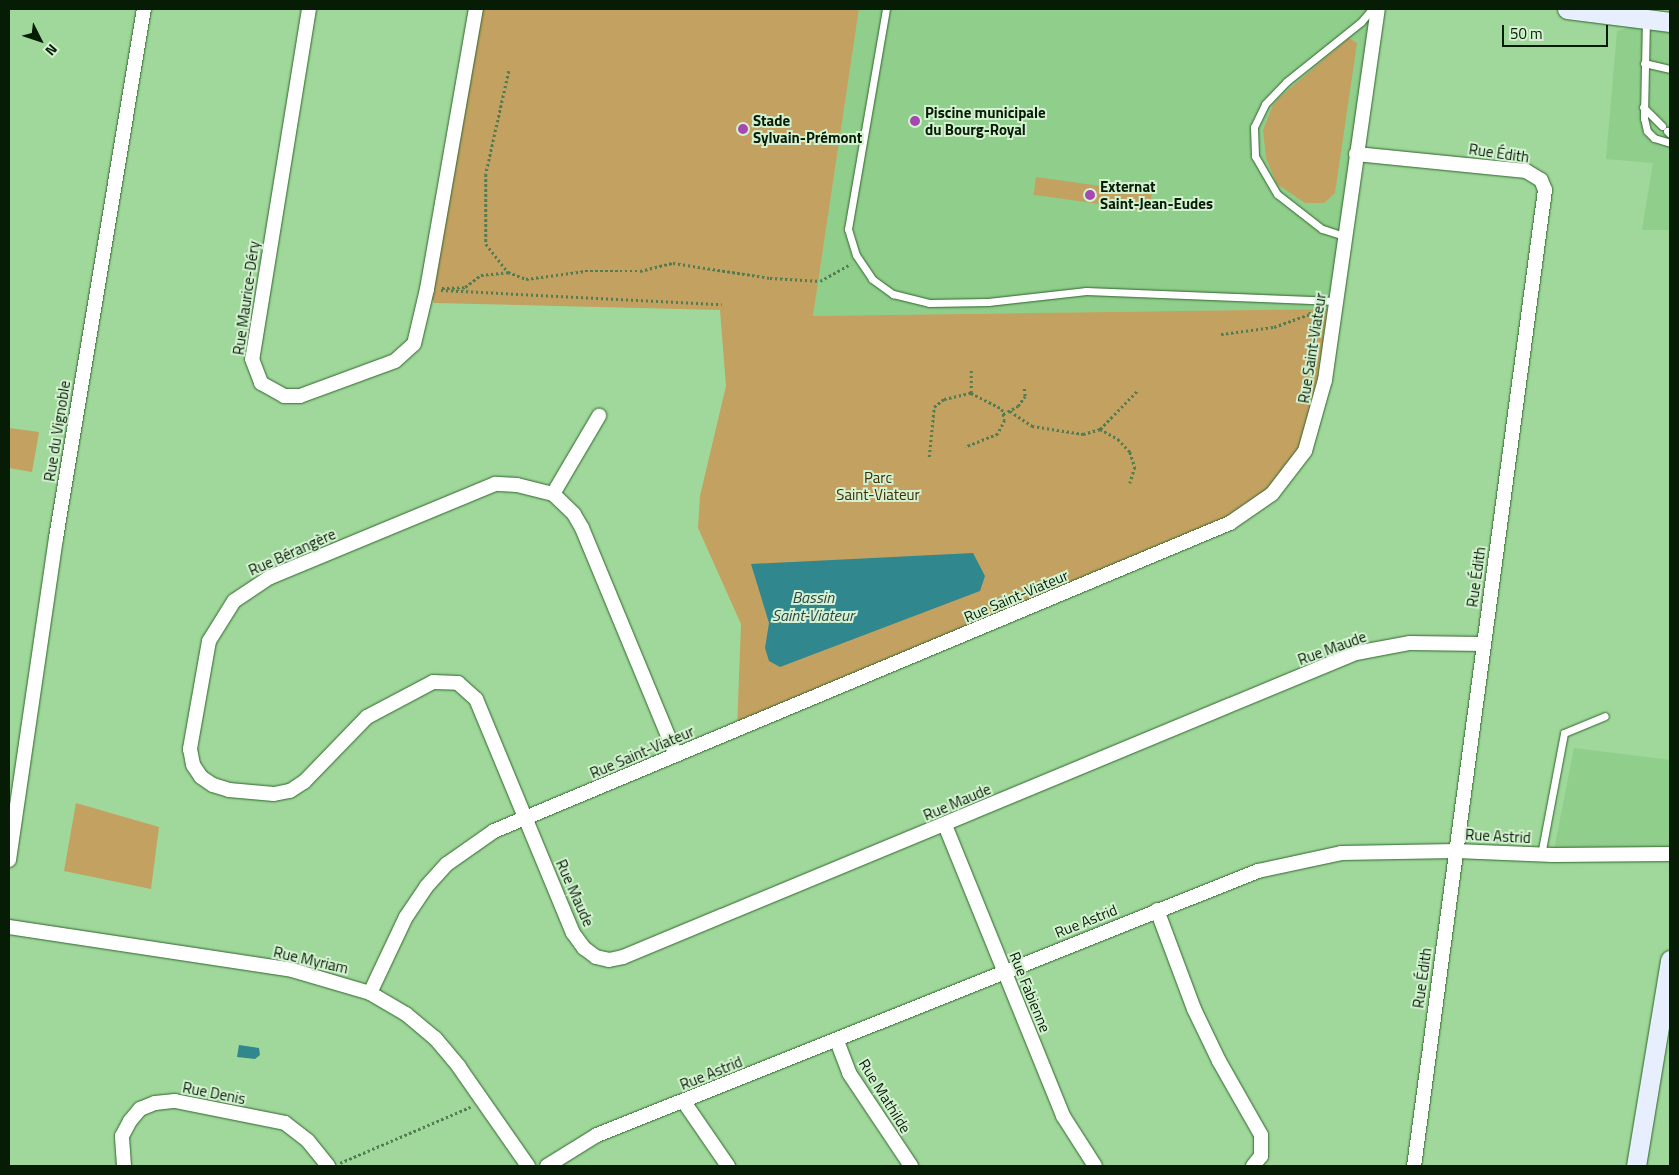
<!DOCTYPE html>
<html>
<head>
<meta charset="utf-8">
<style>
	body { margin:0 }
	#map { position:relative; width:1679px; height:1175px; overflow:hidden; background:#9fd89a; font-family:"Titillium Web",sans-serif }
	div>[style] { position:absolute }
	[style*='--x'] { left:calc(var(--x)*1px); top:calc(var(--y)*1px); width:calc(var(--w)*1px); rotate:calc(var(--a)*1deg) }
	.built>* { inset:0; background:#90ce8b }
	.green>* { inset:0; background:#c3a161; transform-origin:0 0 }
	.water>* { inset:0; background:#31878e }
	.path>* { height:2.5px; margin-top:-1.25px; transform-origin:0; background:repeating-linear-gradient(90deg,#547c51 0 2.5px,transparent 0 5px) }
	.roads { filter:drop-shadow(0 0 1px #30652d) drop-shadow(0 0 1px #30652d) }
	.lane>* { height:7px; margin:-3.5px; padding:0 3.5px; transform-origin:3.5px; border-radius:3.5px; background:#fff }
	.street>* { height:14px; margin:-7px; padding:0 7px; transform-origin:7px; border-radius:7px; background:#fff }
	.secondary>* { height:19px; margin:-9.5px; padding:0 9.5px; transform-origin:9.5px; border-radius:9.5px; background:#e7effe }
	.dots>* { width:14px; height:14px; translate:-50% -50%; box-sizing:border-box; border:2px solid #d4f1d1; border-radius:50% }
	span { translate:-50% -50%; white-space:nowrap; text-align:center; line-height:1.15; -webkit-text-stroke:4px #d4f1d1; paint-order:stroke }
	.poi-label { font-size:15px; color:#061c05; font-weight:700 }
	.left { translate:0 -50%; text-align:left }
	.street-label { font-size:15px; color:#061c05 }
	.park-label { font-size:15px; color:#412d00 }
	.water-label { font-size:16px; color:#2b4648; font-style:italic }
	.frame { position:absolute; inset:0; border:10px solid #061c05; pointer-events:none }
	.north { position:absolute; left:15px; top:15px; width:50px; height:50px; -webkit-text-stroke:4px #d4f1d1; paint-order:stroke; rotate:131deg; font-size:14px; font-weight:700; line-height:20px; text-align:center; color:#061c05 }
	.north::after { content:''; display:block; margin:auto; width:18px; height:22px; background:#061c05; clip-path:polygon(50% 0,100% 100%,50% 72%,0 100%) }
	.scale { position:absolute; left:1502px; top:25px; width:106px; height:22px; box-sizing:border-box; border:2px solid #061c05; border-top:0; padding-left:6px; font-size:15px; line-height:18px; white-space:nowrap; color:#061c05; -webkit-text-stroke:4px #d4f1d1; paint-order:stroke }
</style>
</head>
<body>
<div id="map">
	<div class="built">
		<div style="clip-path:polygon(859px 9px,1378px 9px,1335px 309px,813px 316px)"></div>
		<div style="clip-path:polygon(1661px 20px,1670px 22px,1670px 230px,1642px 230px,1653px 163px,1606px 159px,1617px 31px)"></div>
		<div style="clip-path:polygon(1574px 748px,1670px 760px,1670px 854px,1553px 855px)"></div>
	</div>
	<div class="green">
		<div style="clip-path:polygon(476px 9px,859px 9px,813px 316px,1335px 309px,1305px 451px,1260px 505px,737px 730px,741px 624px,698px 528px,700px 496px,726px 386px,720px 310px,434px 303px,427px 289px)"></div>
		<div style="clip-path:polygon(1349px 38px,1357px 43px,1335px 193px,1324px 203px,1305px 203px,1277px 184px,1266px 158px,1263px 130px,1273px 105px,1281px 96px)"></div>
		<div style="left:1036px;top:177px;width:117px;height:18px;rotate:8deg"></div>
		<div style="clip-path:polygon(9px 428px,39px 432px,32px 472px,9px 468px)"></div>
		<div style="clip-path:polygon(76px 803px,159px 827px,151px 889px,64px 871px)"></div>
	</div>
	<div class="water">
		<div style="clip-path:polygon(973px 553px,985px 576px,980px 591px,780px 667px,769px 661px,765px 648px,769px 623px,751px 564px)"></div>
		<div style="clip-path:polygon(239px 1045px,259px 1048px,260px 1055px,255px 1059px,237px 1057px)"></div>
	</div>
	<div class="path">
		<div style="--x:509;--y:71;--w:106;--a:102.6"></div>
		<div style="--x:486;--y:174;--w:70;--a:90"></div>
		<div style="--x:486;--y:244;--w:36;--a:52"></div>
		<div style="--x:508;--y:272;--w:19;--a:21"></div>
		<div style="--x:526;--y:279;--w:60;--a:-7.7"></div>
		<div style="--x:585;--y:271;--w:55;--a:0"></div>
		<div style="--x:640;--y:271;--w:34;--a:-14"></div>
		<div style="--x:673;--y:263;--w:98;--a:8.8"></div>
		<div style="--x:770;--y:278;--w:50;--a:3.4"></div>
		<div style="--x:820;--y:281;--w:35;--a:-29"></div>
		<div style="--x:442;--y:288;--w:23;--a:-2"></div>
		<div style="--x:465;--y:287;--w:20;--a:-37"></div>
		<div style="--x:481;--y:275;--w:27;--a:-6"></div>
		<div style="--x:441;--y:290;--w:281;--a:2.9"></div>
		<div style="--x:1221;--y:334;--w:53;--a:-7.5"></div>
		<div style="--x:1274;--y:327;--w:37;--a:-20"></div>
		<div style="--x:1309;--y:314;--w:4;--a:-56"></div>
		<div style="--x:971;--y:393;--w:24;--a:-90"></div>
		<div style="--x:1010;--y:411;--w:27;--a:34"></div>
		<div style="--x:1032;--y:426;--w:52;--a:8.9"></div>
		<div style="--x:1083;--y:434;--w:18;--a:-16"></div>
		<div style="--x:1100;--y:429;--w:21;--a:29"></div>
		<div style="--x:1118;--y:439;--w:18;--a:47"></div>
		<div style="--x:1130;--y:452;--w:16;--a:72"></div>
		<div style="--x:1135;--y:467;--w:17;--a:107"></div>
		<div style="--x:1003;--y:414;--w:17;--a:-28"></div>
		<div style="--x:1018;--y:406;--w:12;--a:-55"></div>
		<div style="--x:1025;--y:396;--w:8;--a:-97"></div>
		<div style="--x:1100;--y:429;--w:53;--a:-45.8"></div>
		<div style="--x:929;--y:457;--w:50;--a:-84.3"></div>
		<div style="--x:934;--y:407;--w:13;--a:-39"></div>
		<div style="--x:944;--y:399;--w:28;--a:-13"></div>
		<div style="--x:971;--y:393;--w:35;--a:27"></div>
		<div style="--x:1002;--y:409;--w:11;--a:75"></div>
		<div style="--x:1005;--y:420;--w:16;--a:117"></div>
		<div style="--x:998;--y:434;--w:35;--a:158"></div>
		<div style="--x:340;--y:1163;--w:142;--a:-23.3"></div>
	</div>
	<div class="roads">
		<div class="lane">
			<div style="--x:886;--y:9;--w:223;--a:99.8"></div>
			<div style="--x:848;--y:229;--w:27;--a:73"></div>
			<div style="--x:856;--y:255;--w:29;--a:56"></div>
			<div style="--x:872;--y:279;--w:26;--a:36"></div>
			<div style="--x:893;--y:294;--w:37;--a:14"></div>
			<div style="--x:929;--y:303;--w:59;--a:-1"></div>
			<div style="--x:988;--y:302;--w:99;--a:-6.4"></div>
			<div style="--x:1086;--y:291;--w:250;--a:2.3"></div>
			<div style="--x:1646;--y:19;--w:99;--a:91.2"></div>
			<div style="--x:1644;--y:118;--w:13;--a:77"></div>
			<div style="--x:1647;--y:131;--w:10;--a:45"></div>
			<div style="--x:1654;--y:138;--w:17;--a:17"></div>
			<div style="--x:1644;--y:63;--w:27;--a:13"></div>
			<div style="--x:1643;--y:107;--w:27;--a:45"></div>
			<div style="--x:1667;--y:131;--w:4;--a:45"></div>
			<div style="--x:1344;--y:236;--w:23;--a:-162"></div>
			<div style="--x:1322;--y:229;--w:57;--a:-142.1"></div>
			<div style="--x:1277;--y:194;--w:44;--a:-120.1"></div>
			<div style="--x:1255;--y:156;--w:29;--a:-92"></div>
			<div style="--x:1254;--y:127;--w:25;--a:-64"></div>
			<div style="--x:1265;--y:104;--w:30;--a:-46"></div>
			<div style="--x:1286;--y:82;--w:96;--a:-38.7"></div>
			<div style="--x:1361;--y:22;--w:17;--a:-50"></div>
			<div style="--x:1541;--y:855;--w:124;--a:-79.3"></div>
			<div style="--x:1564;--y:733;--w:44;--a:-22.5"></div>
		</div>
		<div class="street">
			<div style="--x:309;--y:9;--w:355;--a:99.2"></div>
			<div style="--x:252;--y:359;--w:26;--a:69"></div>
			<div style="--x:261;--y:383;--w:26;--a:29"></div>
			<div style="--x:284;--y:396;--w:16;--a:0"></div>
			<div style="--x:300;--y:396;--w:101;--a:-20.2"></div>
			<div style="--x:395;--y:361;--w:25;--a:-42"></div>
			<div style="--x:414;--y:344;--w:57;--a:-76.7"></div>
			<div style="--x:427;--y:289;--w:284;--a:-80.1"></div>
			<div style="--x:1356;--y:154;--w:171;--a:5.7"></div>
			<div style="--x:1526;--y:171;--w:17;--a:31"></div>
			<div style="--x:1541;--y:180;--w:11;--a:68"></div>
			<div style="--x:1545;--y:190;--w:985;--a:97.64"></div>
			<div style="--x:553;--y:494;--w:91;--a:-59.5"></div>
			<div style="--x:676;--y:755;--w:246;--a:-112.5"></div>
			<div style="--x:582;--y:528;--w:16;--a:-120"></div>
			<div style="--x:574;--y:514;--w:29;--a:-136"></div>
			<div style="--x:553;--y:494;--w:37;--a:-166"></div>
			<div style="--x:517;--y:485;--w:22;--a:-177"></div>
			<div style="--x:495;--y:484;--w:243;--a:157.5"></div>
			<div style="--x:270;--y:577;--w:43;--a:146.3"></div>
			<div style="--x:234;--y:601;--w:47;--a:122"></div>
			<div style="--x:209;--y:641;--w:110;--a:100"></div>
			<div style="--x:190;--y:749;--w:16;--a:79"></div>
			<div style="--x:193;--y:765;--w:14;--a:56"></div>
			<div style="--x:201;--y:777;--w:14;--a:34"></div>
			<div style="--x:213;--y:785;--w:17;--a:17"></div>
			<div style="--x:229;--y:790;--w:45;--a:5.1"></div>
			<div style="--x:274;--y:794;--w:16;--a:-11"></div>
			<div style="--x:290;--y:791;--w:17;--a:-33"></div>
			<div style="--x:304;--y:782;--w:91;--a:-45.9"></div>
			<div style="--x:367;--y:717;--w:75;--a:-27.9"></div>
			<div style="--x:433;--y:682;--w:25;--a:2"></div>
			<div style="--x:458;--y:683;--w:24;--a:42"></div>
			<div style="--x:476;--y:699;--w:253;--a:67.5"></div>
			<div style="--x:573;--y:933;--w:19;--a:54"></div>
			<div style="--x:584;--y:948;--w:15;--a:37"></div>
			<div style="--x:596;--y:957;--w:13;--a:13"></div>
			<div style="--x:609;--y:960;--w:14;--a:-12"></div>
			<div style="--x:623;--y:957;--w:794;--a:-22.53"></div>
			<div style="--x:1356;--y:653;--w:55;--a:-10.5"></div>
			<div style="--x:1410;--y:643;--w:73;--a:0.8"></div>
			<div style="--x:945;--y:825;--w:314;--a:67.9"></div>
			<div style="--x:1063;--y:1116;--w:59;--a:57.4"></div>
			<div style="--x:9;--y:860;--w:325;--a:-81.7"></div>
			<div style="--x:56;--y:538;--w:536;--a:-80.56"></div>
			<div style="--x:1157;--y:910;--w:106;--a:69.5"></div>
			<div style="--x:1194;--y:1009;--w:58;--a:64.3"></div>
			<div style="--x:1219;--y:1061;--w:85;--a:60.4"></div>
			<div style="--x:1261;--y:1135;--w:21;--a:90"></div>
			<div style="--x:1261;--y:1156;--w:13;--a:129"></div>
			<div style="--x:9;--y:927;--w:286;--a:8.6"></div>
			<div style="--x:292;--y:970;--w:81;--a:16.4"></div>
			<div style="--x:370;--y:993;--w:42;--a:30.3"></div>
			<div style="--x:406;--y:1014;--w:38;--a:40"></div>
			<div style="--x:435;--y:1038;--w:38;--a:50"></div>
			<div style="--x:459;--y:1067;--w:121;--a:55.1"></div>
			<div style="--x:370;--y:993;--w:84;--a:-64.7"></div>
			<div style="--x:406;--y:917;--w:36;--a:-56"></div>
			<div style="--x:426;--y:887;--w:31;--a:-48"></div>
			<div style="--x:447;--y:864;--w:57;--a:-35.1"></div>
			<div style="--x:494;--y:831;--w:798;--a:-22.71"></div>
			<div style="--x:1230;--y:523;--w:51;--a:-34.6"></div>
			<div style="--x:1272;--y:494;--w:54;--a:-52.5"></div>
			<div style="--x:1305;--y:451;--w:74;--a:-74.3"></div>
			<div style="--x:1325;--y:380;--w:375;--a:-81.9"></div>
			<div style="--x:837;--y:1041;--w:34;--a:69"></div>
			<div style="--x:849;--y:1073;--w:112;--a:56.3"></div>
			<div style="--x:684;--y:1102;--w:78;--a:55.5"></div>
			<div style="--x:124;--y:1166;--w:30;--a:-94"></div>
			<div style="--x:122;--y:1136;--w:17;--a:-62"></div>
			<div style="--x:130;--y:1121;--w:16;--a:-50"></div>
			<div style="--x:140;--y:1109;--w:16;--a:-22"></div>
			<div style="--x:155;--y:1103;--w:20;--a:-6"></div>
			<div style="--x:175;--y:1101;--w:112;--a:11.3"></div>
			<div style="--x:285;--y:1123;--w:29;--a:38"></div>
			<div style="--x:308;--y:1141;--w:32;--a:51"></div>
			<div style="--x:547;--y:1166;--w:59;--a:-31.8"></div>
			<div style="--x:597;--y:1135;--w:712;--a:-21.77"></div>
			<div style="--x:1258;--y:871;--w:85;--a:-12.2"></div>
			<div style="--x:1341;--y:853;--w:115;--a:-1"></div>
			<div style="--x:1456;--y:851;--w:97;--a:2.4"></div>
			<div style="--x:1553;--y:855;--w:117;--a:-0.5"></div>
		</div>
		<div class="secondary">
			<div style="--x:1567;--y:9;--w:104;--a:7.2"></div>
			<div style="--x:1636;--y:1166;--w:209;--a:-80.6"></div>
		</div>
	</div>
	<div class="dots">
		<div style="left:915px;top:121px;background:#a548b2"></div>
		<div style="left:743px;top:129px;background:#a548b2"></div>
		<div style="left:1090px;top:195px;background:#a548b2"></div>
	</div>
	<div class="poi-label">
		<span class="left" style="left:925px;top:121px">Piscine municipale<br>du Bourg-Royal</span>
		<span class="left" style="left:753px;top:129px">Stade<br>Sylvain-Prémont</span>
		<span class="left" style="left:1100px;top:195px">Externat<br>Saint-Jean-Eudes</span>
	</div>
	<div class="street-label">
		<span style="left:1499px;top:153px;rotate:8deg">Rue Édith</span>
		<span style="left:246px;top:298px;rotate:-82deg">Rue Maurice-Déry</span>
		<span style="left:1312px;top:348px;rotate:-81deg">Rue Saint-Viateur</span>
		<span style="left:57px;top:431px;rotate:-81deg">Rue du Vignoble</span>
		<span style="left:292px;top:552px;rotate:-24deg">Rue Bérangère</span>
		<span style="left:1476px;top:577px;rotate:-82deg">Rue Édith</span>
		<span style="left:1016px;top:596px;rotate:-23deg">Rue Saint-Viateur</span>
		<span style="left:1332px;top:648px;rotate:-20deg">Rue Maude</span>
		<span style="left:642px;top:752px;rotate:-23deg">Rue Saint-Viateur</span>
		<span style="left:957px;top:802px;rotate:-23deg">Rue Maude</span>
		<span style="left:1498px;top:836px;rotate:3deg">Rue Astrid</span>
		<span style="left:575px;top:893px;rotate:66deg">Rue Maude</span>
		<span style="left:1086px;top:921px;rotate:-22deg">Rue Astrid</span>
		<span style="left:311px;top:960px;rotate:13deg">Rue Myriam</span>
		<span style="left:1422px;top:978px;rotate:-82deg">Rue Édith</span>
		<span style="left:1030px;top:992px;rotate:68deg">Rue Fabienne</span>
		<span style="left:711px;top:1073px;rotate:-22deg">Rue Astrid</span>
		<span style="left:214px;top:1093px;rotate:11deg">Rue Denis</span>
		<span style="left:885px;top:1096px;rotate:58deg">Rue Mathilde</span>
	</div>
	<div class="park-label">
		<span style="left:878px;top:486px">Parc<br>Saint-Viateur</span>
	</div>
	<div class="water-label">
		<span style="left:813px;top:606px">Bassin<br>Saint-Viateur</span>
	</div>
	<div class="frame"></div>
	<div class="north">N</div>
	<div class="scale">50 m</div>
</div>
</body>
</html>
